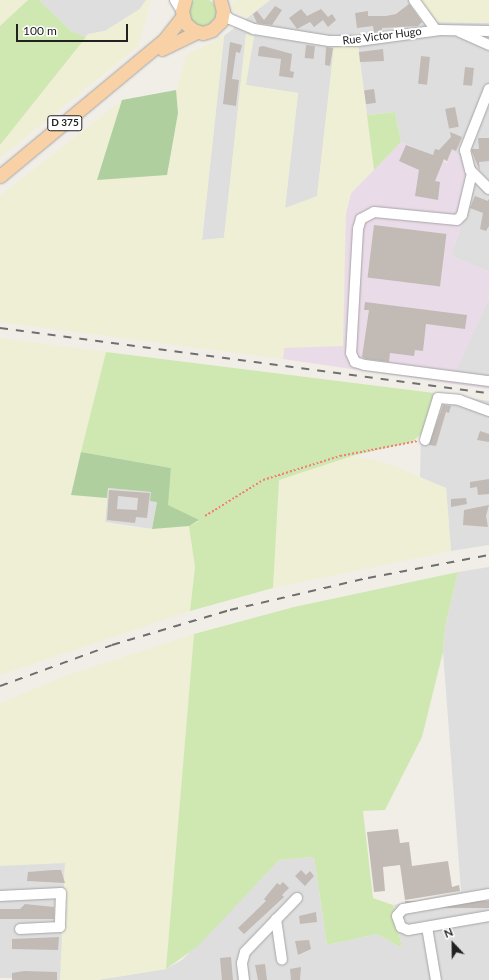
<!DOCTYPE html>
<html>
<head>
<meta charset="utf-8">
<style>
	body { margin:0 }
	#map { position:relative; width:489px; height:980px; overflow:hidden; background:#f1eee8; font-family:Lato,sans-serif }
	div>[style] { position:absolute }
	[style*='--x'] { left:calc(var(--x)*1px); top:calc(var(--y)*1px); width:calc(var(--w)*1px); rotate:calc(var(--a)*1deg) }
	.residential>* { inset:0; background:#dfdede; transform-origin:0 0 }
	.industrial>* { inset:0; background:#eadbe8 }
	.farmland>* { inset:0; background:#eeefd5 }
	.grass>* { inset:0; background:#cfe8b1 }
	.round { border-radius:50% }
	.forest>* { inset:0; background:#afcf9f }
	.building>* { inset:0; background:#c2bab5; transform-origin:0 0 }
	.path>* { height:1.5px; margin-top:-0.75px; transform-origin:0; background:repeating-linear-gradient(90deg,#f57d76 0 2px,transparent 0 4px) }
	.roads { filter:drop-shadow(0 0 1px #a5a5a5) drop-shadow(0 0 1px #a5a5a5) }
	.minor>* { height:10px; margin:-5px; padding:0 5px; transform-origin:5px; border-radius:5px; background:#fff }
	.major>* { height:13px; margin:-6.5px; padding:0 6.5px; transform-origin:6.5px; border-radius:6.5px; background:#f9d1a6 }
	.rail>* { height:2px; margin-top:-1px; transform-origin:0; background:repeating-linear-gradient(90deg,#6f6f6f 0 8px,transparent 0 16px) }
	span { translate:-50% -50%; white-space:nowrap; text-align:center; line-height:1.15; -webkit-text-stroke:4px #fff; paint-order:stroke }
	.shield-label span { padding:1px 3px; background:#fff; border:1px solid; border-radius:3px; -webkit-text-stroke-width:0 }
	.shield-label { font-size:10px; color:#212121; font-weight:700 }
	.street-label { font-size:11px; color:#212121 }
	.north { position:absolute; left:433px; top:924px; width:40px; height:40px; -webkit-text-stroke:3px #fff; paint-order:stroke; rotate:338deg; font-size:11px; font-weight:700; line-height:16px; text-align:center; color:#212121 }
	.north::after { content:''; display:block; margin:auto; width:14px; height:18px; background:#212121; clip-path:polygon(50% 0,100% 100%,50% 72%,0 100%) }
	.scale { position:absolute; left:16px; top:24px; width:112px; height:18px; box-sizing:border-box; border:2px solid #212121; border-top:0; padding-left:5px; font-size:12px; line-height:14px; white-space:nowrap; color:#212121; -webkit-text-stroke:3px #fff; paint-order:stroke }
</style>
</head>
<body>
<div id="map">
	<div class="residential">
		<div style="clip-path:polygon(39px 0,146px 0,140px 9px,105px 31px,89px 34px,86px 37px,71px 31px)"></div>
		<div style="clip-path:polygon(270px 0,417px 0,436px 22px,489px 23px,489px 272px,451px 256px,463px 218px,459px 206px,466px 170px,401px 142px,395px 112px,367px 115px,358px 45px,334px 47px,317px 197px,285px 208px,298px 93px,245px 85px,254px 36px,246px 34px,224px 238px,202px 240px,224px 36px)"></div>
		<div style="clip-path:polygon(489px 298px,489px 384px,453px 379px,455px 371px)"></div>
		<div style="clip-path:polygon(434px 393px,489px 401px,489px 545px,451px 551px,446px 488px,420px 478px,421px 434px)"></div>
		<div style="clip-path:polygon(108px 488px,151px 492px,157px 502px,152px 529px,105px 522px)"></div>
		<div style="clip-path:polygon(489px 567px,489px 980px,97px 980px,166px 969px,182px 960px,279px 860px,314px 857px,327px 945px,377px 934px,402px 948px,393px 905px,461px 891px,443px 652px,445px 627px,458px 572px)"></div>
		<div style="left:65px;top:863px;width:117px;height:65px;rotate:92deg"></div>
	</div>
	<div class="industrial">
		<div style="clip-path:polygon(401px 142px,447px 163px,451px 151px,459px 154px,466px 170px,459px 206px,463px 218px,451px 256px,489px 272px,489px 298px,453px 378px,489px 384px,489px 389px,283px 359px,284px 348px,346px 213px,351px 193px)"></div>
	</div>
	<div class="farmland">
		<div style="clip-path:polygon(0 0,28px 0,0 26px)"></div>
		<div style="clip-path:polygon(146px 0,151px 0,138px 46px,0 158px,0 145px,88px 34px,105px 31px,140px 9px)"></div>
		<div style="clip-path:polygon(236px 0,270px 0,247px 17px,230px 9px)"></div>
		<div style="clip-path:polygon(417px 0,489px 0,489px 23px,436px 22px)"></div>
		<div style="clip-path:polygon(246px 34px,254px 36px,246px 85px,298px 93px,285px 208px,317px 196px,334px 47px,358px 45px,374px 170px,351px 193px,346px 213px,343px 346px,284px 348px,283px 359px,0 322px,0 196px,122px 100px,97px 179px,178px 113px,176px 90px,187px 55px,224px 36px,202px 240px,224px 238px)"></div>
		<div style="clip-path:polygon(0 338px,106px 352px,71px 495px,107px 498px,105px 523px,145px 529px,189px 526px,195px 567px,190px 611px,0 675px)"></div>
		<div style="clip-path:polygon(352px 456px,387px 463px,446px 488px,451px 551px,273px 588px,279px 480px)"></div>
		<div style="clip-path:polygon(194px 634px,166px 969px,97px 980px,60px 980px,65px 863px,0 866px,0 703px,68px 675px)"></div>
	</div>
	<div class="grass">
		<div class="round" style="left:188px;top:-2px;width:28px;height:28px"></div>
		<div style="clip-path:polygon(28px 0,39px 0,71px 31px,86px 37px,0 145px,0 26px)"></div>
		<div style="clip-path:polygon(395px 112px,401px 142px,374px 170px,367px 115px)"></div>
		<div style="clip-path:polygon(106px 352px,434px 393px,421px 434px,412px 442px,352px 456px,279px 480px,273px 588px,190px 611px,195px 567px,189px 526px,199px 521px,167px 505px,171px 468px,81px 452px)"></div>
		<div style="clip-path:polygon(458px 572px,445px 627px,443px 652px,422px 737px,385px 810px,363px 811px,373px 898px,393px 905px,402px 948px,377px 934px,327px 945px,314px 857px,279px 860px,198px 946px,166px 969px,194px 634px,294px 607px)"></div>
	</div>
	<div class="forest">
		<div style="clip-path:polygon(176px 90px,178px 113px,167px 175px,97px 180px,122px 100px)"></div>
		<div style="clip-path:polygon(81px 452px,171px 468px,168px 505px,199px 520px,189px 526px,152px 529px,157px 502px,150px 501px,151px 492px,108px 488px,107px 498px,71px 495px)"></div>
	</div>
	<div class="building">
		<div style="clip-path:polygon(409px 4px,422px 22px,418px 26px,382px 28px,382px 31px,374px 32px,373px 26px,357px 28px,355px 13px,368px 11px,368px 16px,386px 16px,396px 14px)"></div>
		<div style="clip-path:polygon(275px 6px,282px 10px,272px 25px,257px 23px,253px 14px,257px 11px,264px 20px)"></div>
		<div style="clip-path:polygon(301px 9px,307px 16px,321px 9px,328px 17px,332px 14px,336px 20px,328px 27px,323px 20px,314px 27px,310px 22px,297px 29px,289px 18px)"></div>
		<div style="clip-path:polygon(230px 42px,242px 45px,240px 53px,236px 52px,232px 79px,239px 80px,236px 106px,223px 104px)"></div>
		<div style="left:306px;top:45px;width:9px;height:13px;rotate:6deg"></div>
		<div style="clip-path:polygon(263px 46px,292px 54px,290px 71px,294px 72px,293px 78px,279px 76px,281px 59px,258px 56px,259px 47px)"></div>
		<div style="clip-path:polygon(326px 47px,333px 48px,330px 66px,325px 65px)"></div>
		<div style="clip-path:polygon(383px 49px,384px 61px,360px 62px,359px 52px)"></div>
		<div style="left:421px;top:56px;width:9px;height:28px;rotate:6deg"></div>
		<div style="left:465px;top:67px;width:9px;height:18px;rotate:6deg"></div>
		<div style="left:374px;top:89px;width:14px;height:10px;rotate:82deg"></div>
		<div style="left:455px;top:107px;width:20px;height:10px;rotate:79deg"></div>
		<div style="clip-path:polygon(450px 132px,462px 137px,456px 151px,452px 149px,447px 161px,444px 159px,435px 181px,440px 182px,438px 200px,415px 196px,419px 170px,399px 161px,406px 145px,433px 155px,435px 149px,439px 150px,451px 137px)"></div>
		<div style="clip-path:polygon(478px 138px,489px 138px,489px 161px,479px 162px,480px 171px,472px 152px,472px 149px,479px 149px)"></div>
		<div style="clip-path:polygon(475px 196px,488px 201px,489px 198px,489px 226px,486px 231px,480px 229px,483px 213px,470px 208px)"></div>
		<div style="left:374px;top:225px;width:73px;height:53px;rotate:7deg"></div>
		<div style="clip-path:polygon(365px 302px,467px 315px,465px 329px,426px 324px,423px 351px,415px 350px,414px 356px,390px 353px,389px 362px,366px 359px,362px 357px,369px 310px,364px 310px)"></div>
		<div style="clip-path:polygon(443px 405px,451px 406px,449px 413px,446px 412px,436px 446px,429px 445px)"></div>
		<div style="clip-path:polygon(480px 431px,489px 434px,489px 442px,477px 440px)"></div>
		<div style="clip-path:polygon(489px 479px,489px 494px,478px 495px,477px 487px,470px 488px,470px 482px)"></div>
		<div style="clip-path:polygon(evenodd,109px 490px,150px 493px,147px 518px,136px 517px,135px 523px,107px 520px,109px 490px,118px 496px,138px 498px,137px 510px,117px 509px,118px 496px)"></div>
		<div style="clip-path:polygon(466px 498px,467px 504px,451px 507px,451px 499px)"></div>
		<div style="clip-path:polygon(489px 505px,486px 516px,488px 527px,463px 525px,464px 510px)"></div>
		<div style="clip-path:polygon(398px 829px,400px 843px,409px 842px,412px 866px,448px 861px,452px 887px,459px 885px,460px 891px,405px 900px,400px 865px,383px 867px,385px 891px,374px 892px,367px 832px)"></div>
		<div style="clip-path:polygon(53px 870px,61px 870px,65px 883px,27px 881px,28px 872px)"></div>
		<div style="clip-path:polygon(301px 870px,306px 875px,310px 871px,314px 876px,305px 886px,295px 876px)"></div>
		<div style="clip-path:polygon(283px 882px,289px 888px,282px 895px,284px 897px,244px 934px,238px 928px,266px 901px,264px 899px,277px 883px,280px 885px)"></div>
		<div style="left:489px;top:901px;width:7px;height:84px;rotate:90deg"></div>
		<div style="clip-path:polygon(25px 904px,54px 907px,54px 919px,0 919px,0 909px,20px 909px)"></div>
		<div style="clip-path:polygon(316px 912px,317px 922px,300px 924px,299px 916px)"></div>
		<div style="clip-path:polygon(59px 937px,58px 950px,12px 949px,12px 939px)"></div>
		<div style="clip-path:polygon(309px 940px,311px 949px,298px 955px,295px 941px)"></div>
		<div style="left:231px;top:957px;width:23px;height:11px;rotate:85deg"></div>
		<div style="clip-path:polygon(265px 964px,267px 980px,258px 980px,255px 965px)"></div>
		<div style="clip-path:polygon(301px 967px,300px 980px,291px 980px,290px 969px)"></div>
		<div style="clip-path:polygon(24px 971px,57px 972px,57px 980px,12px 980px,12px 973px)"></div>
	</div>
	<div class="path">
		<div style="--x:205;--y:516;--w:68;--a:-31.8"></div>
		<div style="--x:263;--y:480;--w:81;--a:-17.3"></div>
		<div style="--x:340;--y:456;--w:79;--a:-10.9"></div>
	</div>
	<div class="roads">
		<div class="minor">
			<div style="--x:175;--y:0;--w:13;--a:58"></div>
			<div style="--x:414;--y:0;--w:37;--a:54"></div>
			<div style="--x:223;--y:13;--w:9;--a:41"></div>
			<div style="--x:230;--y:19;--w:26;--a:23"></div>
			<div style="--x:254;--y:29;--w:76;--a:9.1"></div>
			<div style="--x:329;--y:41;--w:29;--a:0"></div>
			<div style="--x:358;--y:41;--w:83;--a:-7.6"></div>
			<div style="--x:440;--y:30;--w:49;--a:1.2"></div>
			<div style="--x:460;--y:32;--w:32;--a:24"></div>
			<div style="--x:489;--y:89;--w:66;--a:111.5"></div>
			<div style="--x:465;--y:150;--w:21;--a:76"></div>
			<div style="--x:470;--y:170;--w:27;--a:45"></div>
			<div style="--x:472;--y:173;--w:43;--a:103.4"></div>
			<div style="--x:462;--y:215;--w:7;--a:135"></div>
			<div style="--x:457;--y:220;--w:83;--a:-174.5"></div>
			<div style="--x:374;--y:212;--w:15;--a:152"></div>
			<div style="--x:361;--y:219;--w:10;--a:107"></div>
			<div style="--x:358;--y:229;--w:124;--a:93.2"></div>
			<div style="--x:351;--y:353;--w:10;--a:66"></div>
			<div style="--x:355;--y:362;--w:10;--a:17"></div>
			<div style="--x:365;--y:365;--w:125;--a:7.4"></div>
			<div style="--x:425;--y:440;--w:44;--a:-72.8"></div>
			<div style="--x:438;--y:398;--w:21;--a:5"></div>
			<div style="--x:459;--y:400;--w:32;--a:20"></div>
			<div style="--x:489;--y:894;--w:87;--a:170.1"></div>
			<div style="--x:403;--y:909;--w:9;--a:131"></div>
			<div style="--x:397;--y:916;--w:12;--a:70"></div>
			<div style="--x:401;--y:927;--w:8;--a:23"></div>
			<div style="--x:408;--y:930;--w:82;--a:-9.8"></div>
			<div style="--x:0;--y:896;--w:61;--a:-2.8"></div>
			<div style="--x:61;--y:893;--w:34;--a:92"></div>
			<div style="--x:60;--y:927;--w:40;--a:177.1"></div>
			<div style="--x:276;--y:919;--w:41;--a:81.7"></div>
			<div style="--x:427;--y:927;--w:54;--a:80.4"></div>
			<div style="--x:244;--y:980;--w:17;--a:-97"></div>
			<div style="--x:242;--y:963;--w:11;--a:-75"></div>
			<div style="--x:245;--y:952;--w:75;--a:-46.1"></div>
		</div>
		<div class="major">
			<div style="--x:185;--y:0;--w:11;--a:105"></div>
			<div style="--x:182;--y:11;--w:12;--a:76"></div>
			<div style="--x:185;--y:23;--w:11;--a:41"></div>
			<div style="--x:193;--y:30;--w:10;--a:17"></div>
			<div style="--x:203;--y:33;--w:9;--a:-18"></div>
			<div style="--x:212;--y:30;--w:13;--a:-45"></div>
			<div style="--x:221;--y:21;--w:10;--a:-79"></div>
			<div style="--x:223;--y:11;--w:11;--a:-105"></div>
			<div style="--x:162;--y:49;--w:39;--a:-26"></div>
			<div style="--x:0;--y:176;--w:213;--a:-39.7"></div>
			<div style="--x:164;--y:40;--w:29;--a:-52"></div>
		</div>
	</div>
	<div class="rail">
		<div style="--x:0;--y:328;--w:493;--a:7.6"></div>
		<div style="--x:0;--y:686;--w:119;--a:-20.1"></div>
		<div style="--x:112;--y:645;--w:123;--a:-16.5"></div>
		<div style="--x:230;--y:610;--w:142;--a:-13.1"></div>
		<div style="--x:368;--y:578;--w:123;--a:-10.8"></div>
	</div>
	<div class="shield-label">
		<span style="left:65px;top:123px">D 375</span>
	</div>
	<div class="street-label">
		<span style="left:382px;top:36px;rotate:-7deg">Rue Victor Hugo</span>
	</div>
	<div class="north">N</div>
	<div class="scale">100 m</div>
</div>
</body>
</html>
